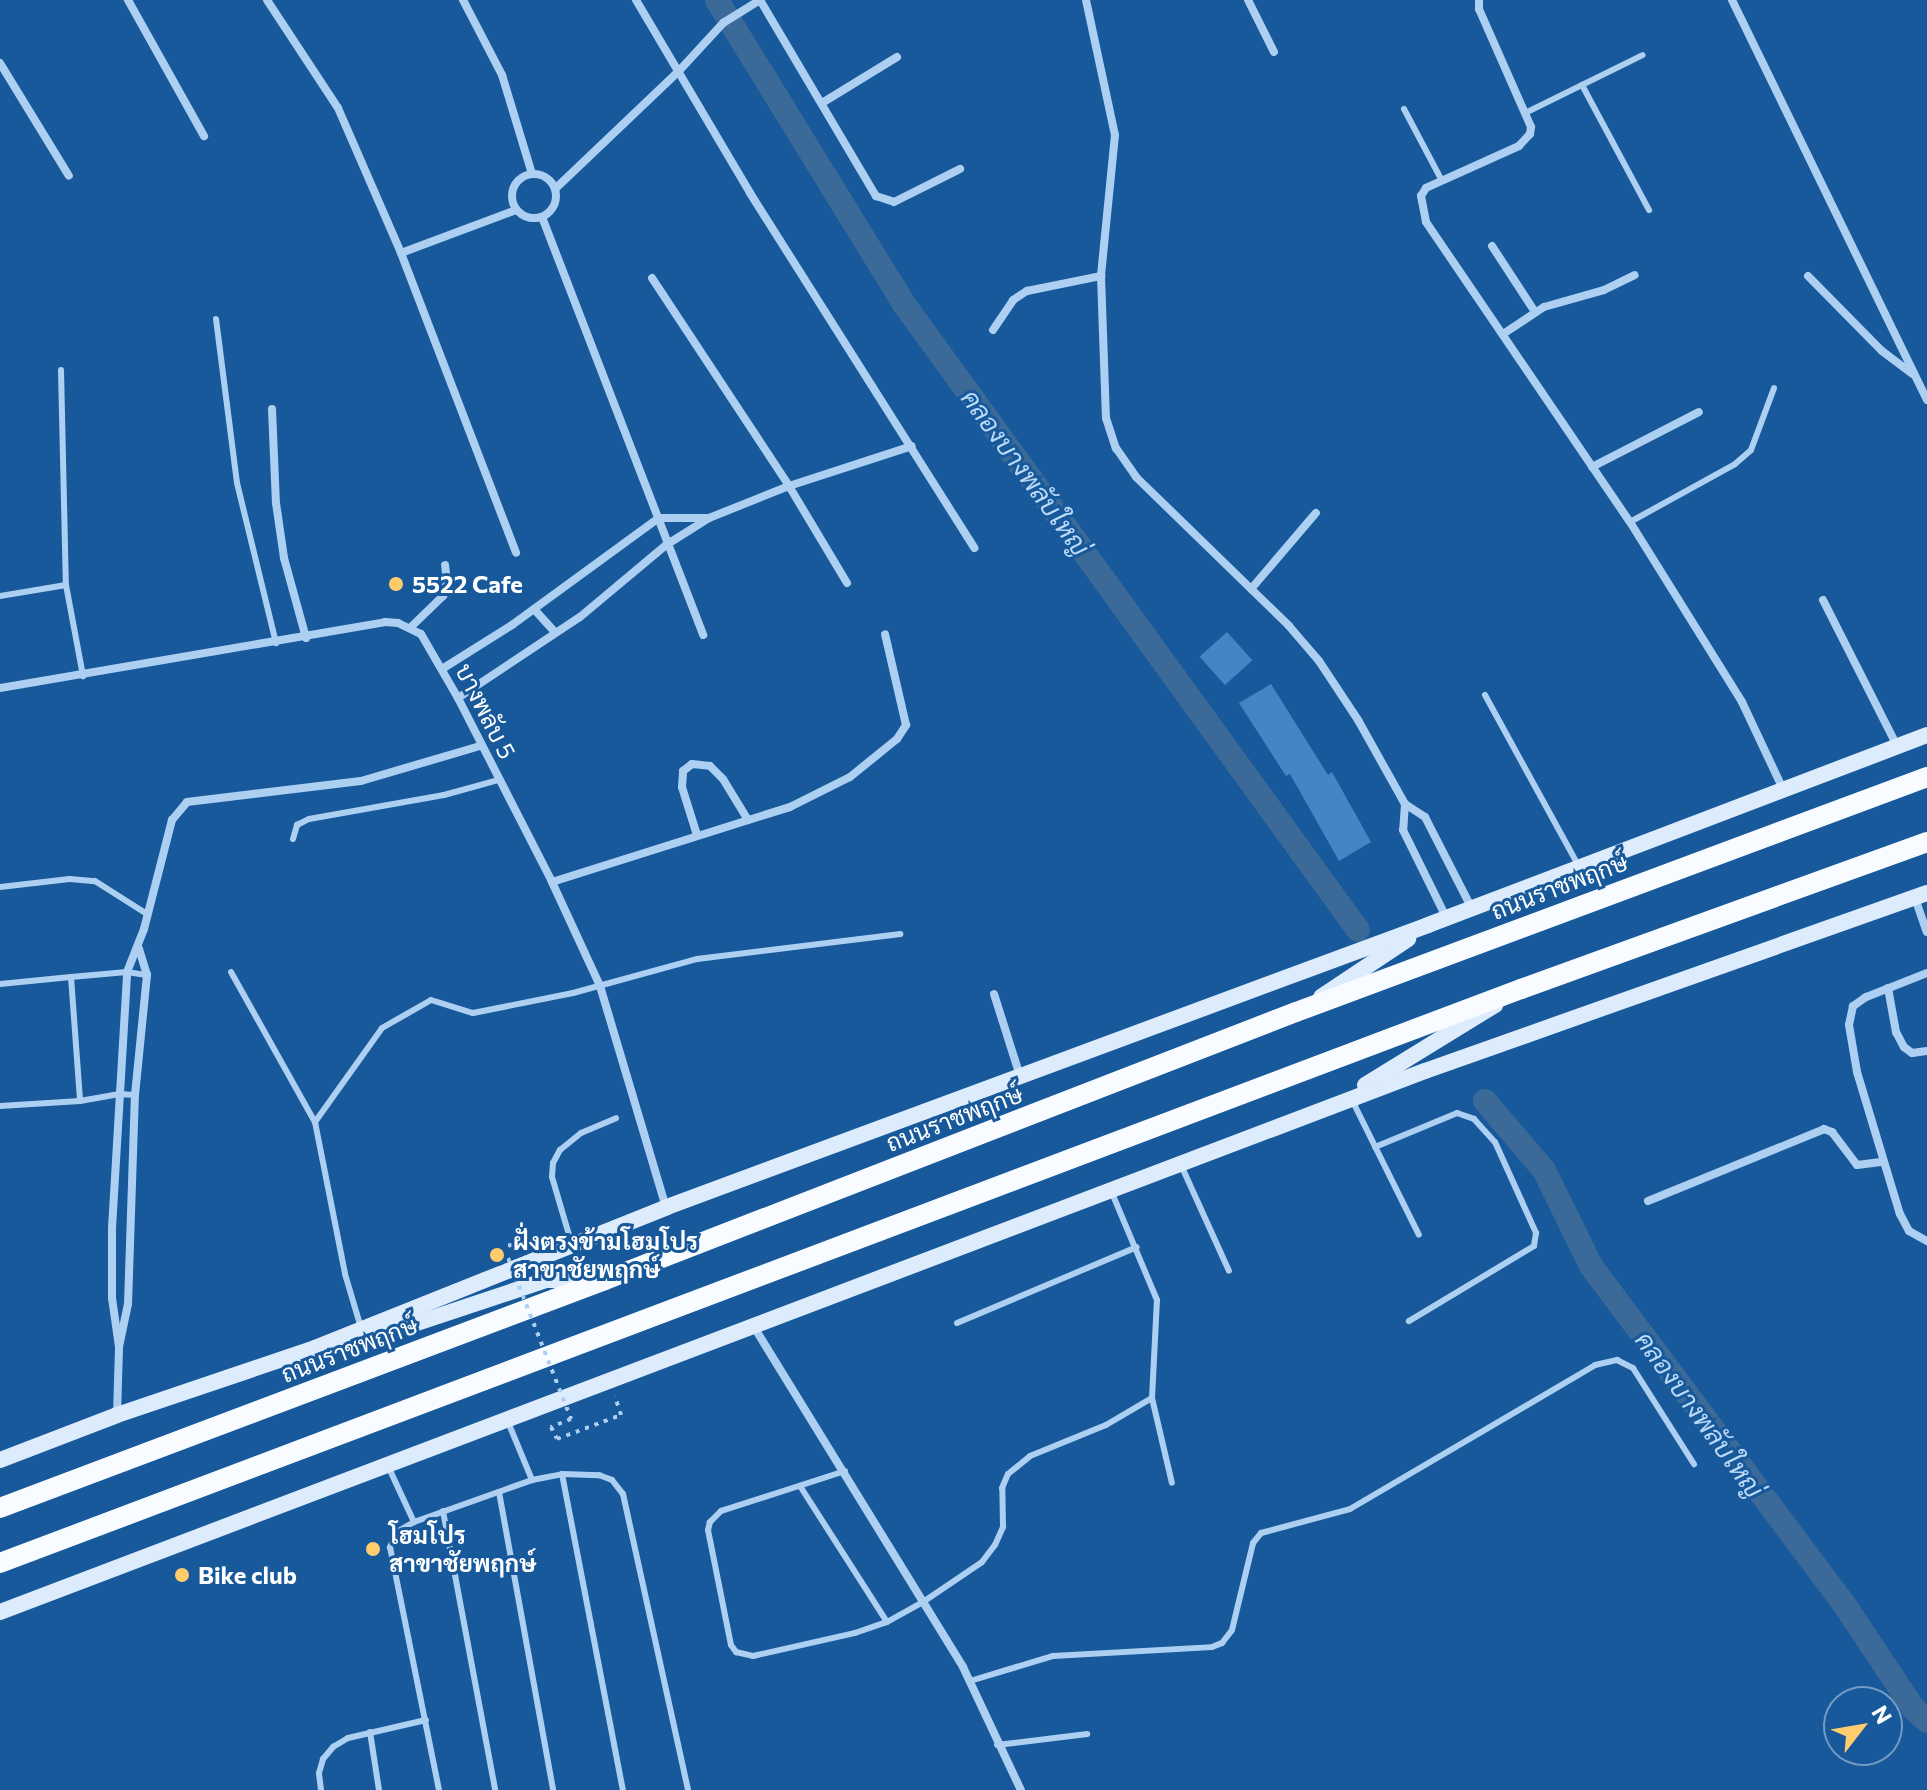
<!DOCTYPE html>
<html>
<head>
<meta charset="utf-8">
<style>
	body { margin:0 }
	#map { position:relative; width:1927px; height:1790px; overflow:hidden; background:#17599b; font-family:Commissioner,Sarabun,sans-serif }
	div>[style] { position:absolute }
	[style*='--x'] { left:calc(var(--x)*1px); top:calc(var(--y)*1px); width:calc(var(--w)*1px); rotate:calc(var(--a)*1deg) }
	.canal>* { height:24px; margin:-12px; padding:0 12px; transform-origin:12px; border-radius:12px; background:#3b6a99 }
	.building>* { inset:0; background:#4485c3; transform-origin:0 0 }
	.path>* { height:4px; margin-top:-2px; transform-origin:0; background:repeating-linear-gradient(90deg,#add0f2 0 4px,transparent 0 10px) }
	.service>* { height:6px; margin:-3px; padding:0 3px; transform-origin:3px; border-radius:3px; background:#add0f2 }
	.minor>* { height:8px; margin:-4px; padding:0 4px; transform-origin:4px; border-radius:4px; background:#add0f2 }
	.minor>.ring { margin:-4px; padding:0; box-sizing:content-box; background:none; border:8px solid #add0f2; border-radius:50% }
	.secondary>* { height:16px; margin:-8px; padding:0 8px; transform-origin:8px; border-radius:8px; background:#dcecfc }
	.primary>* { height:20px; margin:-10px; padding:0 10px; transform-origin:10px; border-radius:10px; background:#f8fbff }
	.path-bridge>* { height:4px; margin-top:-2px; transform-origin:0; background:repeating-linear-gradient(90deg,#add0f2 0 4px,transparent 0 10px) }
	.dots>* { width:22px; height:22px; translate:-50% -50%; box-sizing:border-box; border:4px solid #17599b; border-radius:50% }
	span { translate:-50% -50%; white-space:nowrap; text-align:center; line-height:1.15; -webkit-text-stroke:6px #17599b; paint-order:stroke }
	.poi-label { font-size:24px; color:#fff; font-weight:700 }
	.left { translate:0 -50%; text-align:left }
	.street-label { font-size:24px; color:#fff }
	.water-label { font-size:26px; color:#badaf8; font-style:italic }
	.north { position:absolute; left:1823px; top:1686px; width:80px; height:80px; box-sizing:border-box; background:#17599b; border:2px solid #749bc3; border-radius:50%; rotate:59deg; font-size:22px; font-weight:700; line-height:32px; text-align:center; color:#fff }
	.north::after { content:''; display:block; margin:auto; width:28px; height:36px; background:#ffcc6e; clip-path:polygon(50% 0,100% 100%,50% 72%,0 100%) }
</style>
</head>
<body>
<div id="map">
	<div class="canal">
		<div style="--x:717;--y:0;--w:357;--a:58.4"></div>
		<div style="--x:904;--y:304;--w:773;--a:54.05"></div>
		<div style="--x:1485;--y:1101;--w:91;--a:49.5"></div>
		<div style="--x:1544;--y:1170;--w:107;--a:63.9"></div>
		<div style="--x:1591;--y:1266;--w:422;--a:53.2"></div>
		<div style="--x:1844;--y:1604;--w:125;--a:56.4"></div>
		<div style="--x:1913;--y:1708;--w:19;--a:43"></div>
	</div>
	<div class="building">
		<div style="left:1227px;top:632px;width:38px;height:37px;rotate:48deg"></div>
		<div style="clip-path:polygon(1271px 684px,1328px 775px,1332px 772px,1371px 842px,1339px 861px,1290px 774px,1286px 776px,1239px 703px)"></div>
	</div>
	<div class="path">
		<div style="--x:491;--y:1258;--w:6;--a:-108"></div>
		<div style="--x:489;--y:1252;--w:45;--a:-18"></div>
		<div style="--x:571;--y:1419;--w:22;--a:158"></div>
		<div style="--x:551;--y:1427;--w:13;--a:63"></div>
		<div style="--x:557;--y:1439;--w:68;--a:-20.6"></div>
		<div style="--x:621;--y:1415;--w:20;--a:-108"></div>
	</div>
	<div class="service">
		<div style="--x:1582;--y:85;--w:142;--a:61.8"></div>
		<div style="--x:1404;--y:109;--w:79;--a:62.1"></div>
		<div style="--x:1525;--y:113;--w:131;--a:-26.2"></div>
		<div style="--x:216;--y:319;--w:165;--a:82.7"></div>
		<div style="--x:237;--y:483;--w:165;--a:76.3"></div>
		<div style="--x:61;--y:370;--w:215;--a:88.7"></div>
		<div style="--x:66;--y:585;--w:93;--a:79.4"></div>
		<div style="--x:1630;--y:522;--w:120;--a:-28.9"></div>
		<div style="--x:1735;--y:464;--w:21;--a:-41"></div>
		<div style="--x:1751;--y:450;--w:66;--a:-69.6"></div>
		<div style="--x:0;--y:596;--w:67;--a:-9.5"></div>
		<div style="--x:1485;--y:695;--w:196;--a:61.3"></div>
		<div style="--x:293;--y:839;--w:15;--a:-74"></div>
		<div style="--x:297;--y:825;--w:13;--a:-27"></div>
		<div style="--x:309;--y:819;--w:137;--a:-10.1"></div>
		<div style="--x:444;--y:795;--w:56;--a:-15.5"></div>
		<div style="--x:0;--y:887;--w:70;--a:-6.5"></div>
		<div style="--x:70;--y:879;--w:25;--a:5"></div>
		<div style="--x:95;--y:881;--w:62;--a:32.4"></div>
		<div style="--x:231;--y:972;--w:172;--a:60.8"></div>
		<div style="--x:315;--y:1122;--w:155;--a:78.8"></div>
		<div style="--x:345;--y:1274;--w:56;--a:73.5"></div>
		<div style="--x:71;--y:977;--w:56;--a:-5.1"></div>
		<div style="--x:127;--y:972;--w:20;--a:9"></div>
		<div style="--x:0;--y:984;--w:71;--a:-5.6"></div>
		<div style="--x:71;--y:977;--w:124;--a:85.8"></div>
		<div style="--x:80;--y:1101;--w:80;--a:176.4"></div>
		<div style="--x:80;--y:1101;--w:40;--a:-10"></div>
		<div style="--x:119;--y:1094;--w:16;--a:4"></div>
		<div style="--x:1353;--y:1102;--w:148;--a:63.6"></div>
		<div style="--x:315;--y:1122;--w:115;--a:-54.5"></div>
		<div style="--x:382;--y:1028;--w:56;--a:-29.7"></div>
		<div style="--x:431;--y:1000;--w:44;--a:17.2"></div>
		<div style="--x:473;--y:1013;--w:102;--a:-11.3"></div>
		<div style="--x:573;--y:993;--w:129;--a:-15.3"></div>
		<div style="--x:697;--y:959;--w:205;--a:-7"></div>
		<div style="--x:1375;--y:1147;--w:89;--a:-22.5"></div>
		<div style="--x:1457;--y:1113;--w:18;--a:19"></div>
		<div style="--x:1474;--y:1119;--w:31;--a:48"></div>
		<div style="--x:1495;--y:1142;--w:100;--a:65.7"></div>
		<div style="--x:1536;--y:1233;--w:13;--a:99"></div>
		<div style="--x:1534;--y:1246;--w:146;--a:149"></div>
		<div style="--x:1181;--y:1165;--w:116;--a:65.6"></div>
		<div style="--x:572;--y:1245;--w:71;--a:-106.4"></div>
		<div style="--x:552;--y:1177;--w:14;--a:-86"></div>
		<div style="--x:553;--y:1163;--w:15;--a:-62"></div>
		<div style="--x:560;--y:1150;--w:27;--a:-39"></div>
		<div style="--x:581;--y:1133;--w:38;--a:-23"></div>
		<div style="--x:957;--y:1323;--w:195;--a:-22.9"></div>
		<div style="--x:1152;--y:1398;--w:87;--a:76.8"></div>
		<div style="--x:508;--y:1422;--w:63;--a:67.5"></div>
		<div style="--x:532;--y:1480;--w:31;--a:-11"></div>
		<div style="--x:562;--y:1474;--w:37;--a:2"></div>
		<div style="--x:599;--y:1475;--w:14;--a:21"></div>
		<div style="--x:612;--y:1480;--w:18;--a:52"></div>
		<div style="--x:623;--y:1494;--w:303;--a:77.6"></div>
		<div style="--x:388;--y:1466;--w:62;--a:65.1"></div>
		<div style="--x:414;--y:1522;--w:20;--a:150"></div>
		<div style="--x:397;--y:1532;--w:17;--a:115"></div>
		<div style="--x:390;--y:1547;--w:248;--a:78.6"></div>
		<div style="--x:845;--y:1471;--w:130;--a:162.1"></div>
		<div style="--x:721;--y:1511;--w:16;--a:135"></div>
		<div style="--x:710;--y:1522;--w:8;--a:104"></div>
		<div style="--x:708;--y:1530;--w:117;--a:78.7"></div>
		<div style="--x:731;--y:1645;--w:9;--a:54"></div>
		<div style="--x:736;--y:1652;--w:17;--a:13"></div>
		<div style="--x:753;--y:1656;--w:105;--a:-12.7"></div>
		<div style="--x:855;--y:1633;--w:34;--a:-19"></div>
		<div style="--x:887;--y:1622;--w:41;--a:-29.1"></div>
		<div style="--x:923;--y:1602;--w:71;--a:-34.1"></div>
		<div style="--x:982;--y:1562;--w:21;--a:-53"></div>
		<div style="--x:995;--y:1545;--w:20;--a:-66"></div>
		<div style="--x:1003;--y:1527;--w:39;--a:-91"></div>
		<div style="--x:1002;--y:1488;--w:15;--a:-67"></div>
		<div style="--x:1008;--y:1474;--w:28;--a:-39"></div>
		<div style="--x:1030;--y:1456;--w:82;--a:-22.2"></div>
		<div style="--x:1106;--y:1425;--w:53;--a:-30.4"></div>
		<div style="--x:1152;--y:1398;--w:98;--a:-87.1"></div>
		<div style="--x:1157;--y:1300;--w:116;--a:-112.8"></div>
		<div style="--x:562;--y:1474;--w:322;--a:79.1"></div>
		<div style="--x:800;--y:1486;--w:161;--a:57.4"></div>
		<div style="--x:499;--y:1492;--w:303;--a:79.7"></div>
		<div style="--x:443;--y:1511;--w:284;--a:79.4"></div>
		<div style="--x:414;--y:1522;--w:125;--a:-19.6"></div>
		<div style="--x:970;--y:1681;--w:87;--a:-16.8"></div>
		<div style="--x:1053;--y:1656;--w:159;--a:-3.2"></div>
		<div style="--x:1212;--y:1647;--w:11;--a:-22"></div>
		<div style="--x:1222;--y:1643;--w:16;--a:-52"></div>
		<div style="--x:1232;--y:1630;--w:89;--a:-76.4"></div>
		<div style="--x:1253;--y:1543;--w:13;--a:-51"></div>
		<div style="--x:1261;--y:1533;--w:92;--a:-15.1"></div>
		<div style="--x:1350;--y:1509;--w:284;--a:-30.4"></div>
		<div style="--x:1595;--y:1365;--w:23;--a:-13"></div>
		<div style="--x:1617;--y:1360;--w:18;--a:27"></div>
		<div style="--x:1633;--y:1368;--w:114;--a:57.6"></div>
		<div style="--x:370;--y:1732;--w:59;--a:81.2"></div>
		<div style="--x:997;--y:1745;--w:91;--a:-7"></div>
		<div style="--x:321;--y:1790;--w:17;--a:-97"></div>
		<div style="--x:319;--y:1773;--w:15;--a:-74"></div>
		<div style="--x:323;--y:1759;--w:16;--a:-50"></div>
		<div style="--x:333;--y:1747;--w:17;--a:-31"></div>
		<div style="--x:348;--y:1738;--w:80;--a:-13"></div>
	</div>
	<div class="minor">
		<div style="--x:128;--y:0;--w:156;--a:60.8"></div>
		<div style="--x:267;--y:0;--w:129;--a:56.7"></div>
		<div style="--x:338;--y:108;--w:158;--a:66.5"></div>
		<div style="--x:401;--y:253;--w:321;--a:69"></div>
		<div style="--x:463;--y:0;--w:85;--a:62.5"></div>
		<div style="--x:502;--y:75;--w:103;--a:73.1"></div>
		<div style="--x:636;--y:0;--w:224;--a:59.4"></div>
		<div style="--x:750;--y:193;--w:420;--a:57.7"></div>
		<div style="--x:760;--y:0;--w:228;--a:59.4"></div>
		<div style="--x:876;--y:196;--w:19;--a:18"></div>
		<div style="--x:894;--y:202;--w:74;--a:-26.6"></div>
		<div style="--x:1086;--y:0;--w:138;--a:77.9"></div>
		<div style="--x:1115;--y:135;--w:142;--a:95.7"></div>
		<div style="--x:1101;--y:276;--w:142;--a:88"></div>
		<div style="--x:1106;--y:418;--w:32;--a:72"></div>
		<div style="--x:1116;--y:448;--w:35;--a:55"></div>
		<div style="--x:1136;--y:477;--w:214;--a:44.2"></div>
		<div style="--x:1289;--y:626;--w:46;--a:49.4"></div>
		<div style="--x:1319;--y:661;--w:71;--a:56.5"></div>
		<div style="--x:1358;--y:720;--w:96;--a:60.8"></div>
		<div style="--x:1405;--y:804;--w:24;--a:33"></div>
		<div style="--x:1425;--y:817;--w:101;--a:62.9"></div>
		<div style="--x:1248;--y:0;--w:58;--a:63.4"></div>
		<div style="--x:1479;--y:0;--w:9;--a:90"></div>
		<div style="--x:1479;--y:9;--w:129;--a:66.2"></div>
		<div style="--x:1531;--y:127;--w:7;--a:98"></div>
		<div style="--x:1530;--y:134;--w:16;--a:133"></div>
		<div style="--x:1519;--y:146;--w:102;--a:155.7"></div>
		<div style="--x:1426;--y:188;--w:9;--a:122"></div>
		<div style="--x:1421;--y:196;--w:26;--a:79"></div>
		<div style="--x:1426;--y:222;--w:363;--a:55.8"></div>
		<div style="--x:1630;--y:522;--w:212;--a:58.1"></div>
		<div style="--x:1742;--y:702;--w:96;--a:64.8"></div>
		<div style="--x:1732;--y:0;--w:445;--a:64"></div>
		<div style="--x:0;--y:63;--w:132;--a:58.6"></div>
		<div style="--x:822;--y:103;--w:88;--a:-31.5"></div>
		<div class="ring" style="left:512px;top:174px;width:36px;height:36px"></div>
		<div style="--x:555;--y:189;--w:170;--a:-43.6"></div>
		<div style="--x:678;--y:72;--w:67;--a:-47.4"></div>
		<div style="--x:723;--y:23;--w:44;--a:-31.9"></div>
		<div style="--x:542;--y:217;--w:448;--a:68.9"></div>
		<div style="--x:1492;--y:246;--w:79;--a:56.9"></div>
		<div style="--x:401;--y:253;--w:123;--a:-20.5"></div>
		<div style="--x:1808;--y:276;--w:105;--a:45.4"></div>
		<div style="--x:1882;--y:351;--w:38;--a:37"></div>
		<div style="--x:652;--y:278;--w:249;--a:56.6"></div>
		<div style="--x:789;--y:486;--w:113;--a:59.1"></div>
		<div style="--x:993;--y:330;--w:36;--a:-56"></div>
		<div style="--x:1013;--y:300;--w:17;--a:-33"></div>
		<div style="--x:1027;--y:291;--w:76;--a:-11.5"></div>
		<div style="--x:1503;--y:334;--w:49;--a:-33.4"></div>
		<div style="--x:1544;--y:307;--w:62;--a:-15.8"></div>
		<div style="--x:1604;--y:290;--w:34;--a:-26"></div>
		<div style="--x:272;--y:409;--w:94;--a:87.6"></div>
		<div style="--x:276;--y:503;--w:56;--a:81.7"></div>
		<div style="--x:284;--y:558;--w:83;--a:74.6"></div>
		<div style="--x:1592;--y:467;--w:120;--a:-27.2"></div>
		<div style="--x:1251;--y:589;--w:100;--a:-49.5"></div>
		<div style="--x:1823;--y:600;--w:164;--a:63.1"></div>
		<div style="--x:534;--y:609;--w:31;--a:48"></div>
		<div style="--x:411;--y:627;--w:45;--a:-44.1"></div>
		<div style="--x:443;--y:596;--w:16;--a:-75"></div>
		<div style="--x:447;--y:581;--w:16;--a:-97"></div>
		<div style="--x:442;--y:669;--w:83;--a:-32.2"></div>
		<div style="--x:512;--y:625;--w:182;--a:-36.1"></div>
		<div style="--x:659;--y:518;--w:49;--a:0"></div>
		<div style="--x:0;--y:688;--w:391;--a:-9.7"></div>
		<div style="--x:385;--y:622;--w:13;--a:4"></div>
		<div style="--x:398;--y:623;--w:25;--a:26"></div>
		<div style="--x:421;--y:634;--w:74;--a:60"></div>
		<div style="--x:458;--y:698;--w:207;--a:62.9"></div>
		<div style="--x:552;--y:882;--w:115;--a:65.2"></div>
		<div style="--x:600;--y:986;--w:231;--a:73.4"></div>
		<div style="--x:458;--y:698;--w:146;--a:-33.6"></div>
		<div style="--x:580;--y:617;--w:112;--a:-39.9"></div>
		<div style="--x:666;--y:545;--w:51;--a:-32.1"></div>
		<div style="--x:709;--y:518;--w:86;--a:-21.8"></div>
		<div style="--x:789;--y:486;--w:129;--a:-18"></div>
		<div style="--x:1405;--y:804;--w:26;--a:94"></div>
		<div style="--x:1403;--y:830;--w:97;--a:63.7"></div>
		<div style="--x:697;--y:835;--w:50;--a:-107.4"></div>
		<div style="--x:682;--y:787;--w:16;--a:-86"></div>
		<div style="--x:683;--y:771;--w:11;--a:-38"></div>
		<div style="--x:692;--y:764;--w:18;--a:6"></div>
		<div style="--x:710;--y:766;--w:18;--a:45"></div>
		<div style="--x:723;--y:779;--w:48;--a:58.6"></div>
		<div style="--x:552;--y:882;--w:250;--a:-17.5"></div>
		<div style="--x:790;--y:807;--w:67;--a:-26.6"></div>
		<div style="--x:850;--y:777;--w:60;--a:-39"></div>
		<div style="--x:897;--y:739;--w:17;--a:-57"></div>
		<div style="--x:906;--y:725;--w:93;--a:-103"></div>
		<div style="--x:1915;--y:898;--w:36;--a:71"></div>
		<div style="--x:1927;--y:973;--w:66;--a:158.5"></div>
		<div style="--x:1866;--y:997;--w:16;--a:145"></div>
		<div style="--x:1853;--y:1006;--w:19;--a:102"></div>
		<div style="--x:1849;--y:1025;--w:48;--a:80.3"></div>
		<div style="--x:1857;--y:1072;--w:148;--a:73.2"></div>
		<div style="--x:1900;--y:1214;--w:19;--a:62"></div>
		<div style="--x:1909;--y:1231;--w:21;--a:29"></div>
		<div style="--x:1888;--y:988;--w:45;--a:79.7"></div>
		<div style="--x:1896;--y:1032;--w:17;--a:62"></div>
		<div style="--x:1904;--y:1047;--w:10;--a:37"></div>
		<div style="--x:1912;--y:1053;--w:15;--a:-8"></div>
		<div style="--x:994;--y:994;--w:86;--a:72.4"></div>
		<div style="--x:1648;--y:1201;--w:190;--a:-22.2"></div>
		<div style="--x:1824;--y:1129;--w:9;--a:21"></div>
		<div style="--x:1832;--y:1132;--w:41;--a:52.9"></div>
		<div style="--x:1857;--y:1165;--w:26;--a:-7"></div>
		<div style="--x:754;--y:1327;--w:399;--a:58.4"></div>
		<div style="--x:963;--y:1667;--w:136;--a:64.8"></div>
		<div style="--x:119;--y:1347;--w:44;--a:-78.2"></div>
		<div style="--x:128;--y:1304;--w:209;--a:-88.1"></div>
		<div style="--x:135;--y:1095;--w:121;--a:-84.3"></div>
		<div style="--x:147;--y:975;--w:28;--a:-107"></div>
		<div style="--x:117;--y:1415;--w:68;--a:-88.3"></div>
		<div style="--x:119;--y:1347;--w:49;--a:-98.1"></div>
		<div style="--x:112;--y:1298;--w:70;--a:-90"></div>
		<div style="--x:112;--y:1228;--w:256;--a:-86.6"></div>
		<div style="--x:127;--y:972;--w:46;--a:-68.4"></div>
		<div style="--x:144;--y:929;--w:113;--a:-75.6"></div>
		<div style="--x:172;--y:820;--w:23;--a:-50"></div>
		<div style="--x:187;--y:802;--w:175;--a:-6.9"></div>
		<div style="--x:361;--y:781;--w:124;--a:-16.4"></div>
	</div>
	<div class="secondary">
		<div style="--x:1321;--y:997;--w:105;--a:-33.7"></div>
		<div style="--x:1365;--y:1085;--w:153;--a:-31.6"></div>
		<div style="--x:344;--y:1343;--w:41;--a:-12.7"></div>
		<div style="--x:384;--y:1334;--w:171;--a:-18.4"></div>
		<div style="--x:546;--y:1280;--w:53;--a:0"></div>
		<div style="--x:0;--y:1460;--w:125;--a:-21"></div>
		<div style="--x:117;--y:1415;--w:209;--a:-18.7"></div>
		<div style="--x:315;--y:1348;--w:379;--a:-21.8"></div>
		<div style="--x:667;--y:1207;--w:812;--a:-20.33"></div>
		<div style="--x:1428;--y:925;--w:534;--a:-20.84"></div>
		<div style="--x:0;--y:1612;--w:1524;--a:-20.79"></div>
		<div style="--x:1425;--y:1071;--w:533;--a:-19.52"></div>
	</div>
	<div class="primary">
		<div style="--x:0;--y:1508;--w:647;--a:-20.65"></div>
		<div style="--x:605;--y:1280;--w:741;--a:-21.2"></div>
		<div style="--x:1296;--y:1012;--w:673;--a:-20.43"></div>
		<div style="--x:0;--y:1563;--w:1626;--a:-20.68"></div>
		<div style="--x:1521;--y:989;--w:432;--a:-19.9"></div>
	</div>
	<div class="path-bridge">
		<div style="--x:508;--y:1258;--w:173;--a:68.6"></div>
	</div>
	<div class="dots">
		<div style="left:396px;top:584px;background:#ffcc6e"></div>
		<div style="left:497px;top:1255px;background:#ffcc6e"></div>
		<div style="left:373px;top:1549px;background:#ffcc6e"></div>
		<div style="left:182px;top:1575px;background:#ffcc6e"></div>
	</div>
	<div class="poi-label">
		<span class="left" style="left:412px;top:584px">5522 Cafe</span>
		<span class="left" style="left:513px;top:1255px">ฝั่งตรงข้ามโฮมโปร<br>สาขาชัยพฤกษ์</span>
		<span class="left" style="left:389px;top:1549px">โฮมโปร<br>สาขาชัยพฤกษ์</span>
		<span class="left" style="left:198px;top:1575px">Bike club</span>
	</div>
	<div class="street-label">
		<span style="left:486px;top:711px;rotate:63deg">บางพลับ 5</span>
		<span style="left:1559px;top:886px;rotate:-21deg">ถนนราชพฤกษ์</span>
		<span style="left:954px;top:1118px;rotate:-21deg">ถนนราชพฤกษ์</span>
		<span style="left:349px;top:1349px;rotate:-21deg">ถนนราชพฤกษ์</span>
	</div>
	<div class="water-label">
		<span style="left:1026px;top:472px;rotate:54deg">คลองบางพลับใหญ่</span>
		<span style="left:1700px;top:1414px;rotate:54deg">คลองบางพลับใหญ่</span>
	</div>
	<div class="north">N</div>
</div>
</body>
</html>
